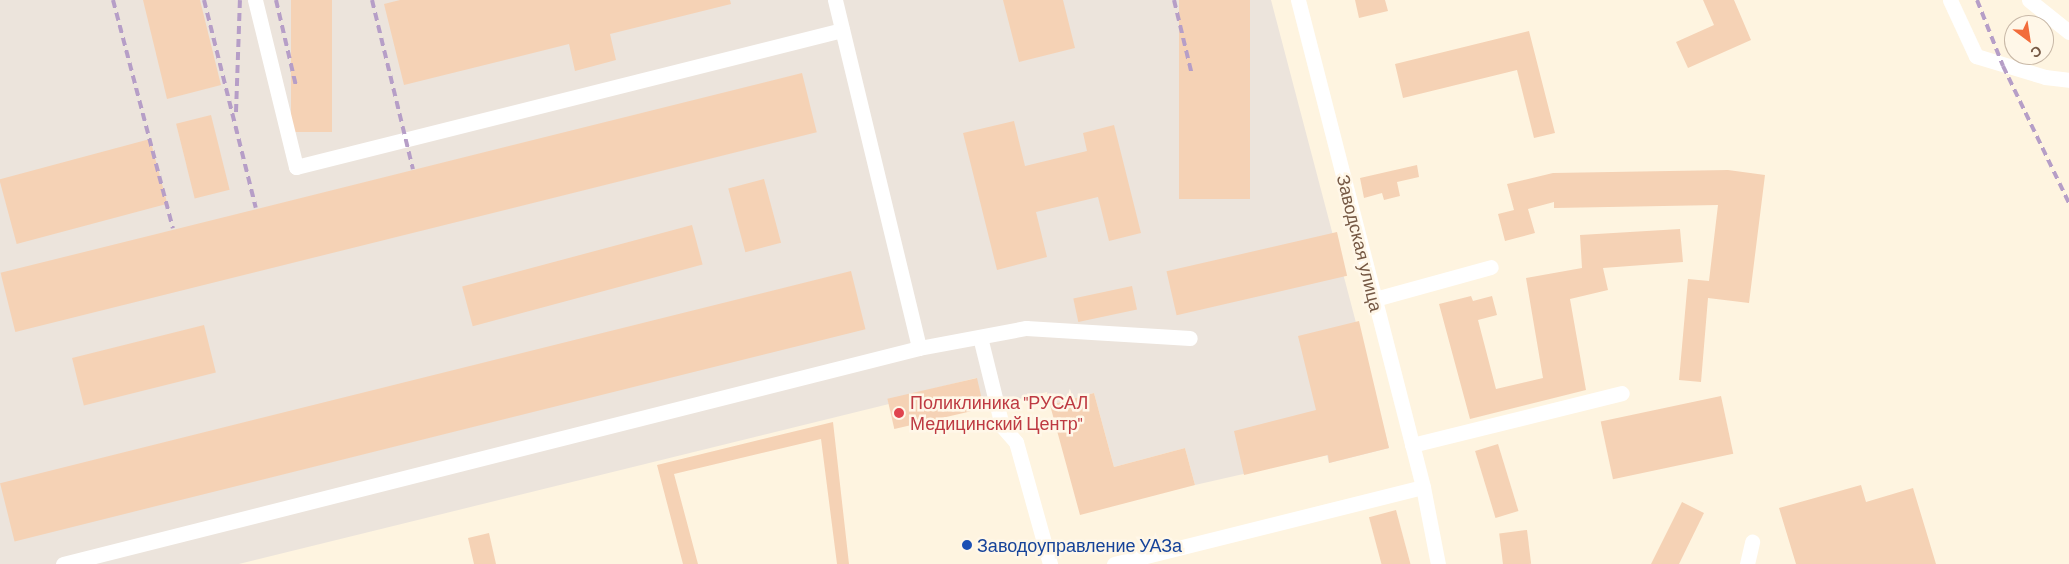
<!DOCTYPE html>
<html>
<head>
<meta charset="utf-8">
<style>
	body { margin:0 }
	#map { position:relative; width:2069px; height:564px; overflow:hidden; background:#fef4e0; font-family:Barlow,sans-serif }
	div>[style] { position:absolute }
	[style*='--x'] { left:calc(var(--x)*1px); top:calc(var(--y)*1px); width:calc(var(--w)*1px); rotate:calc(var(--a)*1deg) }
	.industrial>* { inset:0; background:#ece4dc }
	.building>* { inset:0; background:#f5d2b5; transform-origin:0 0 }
	.minor>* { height:15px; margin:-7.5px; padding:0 7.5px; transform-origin:7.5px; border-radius:7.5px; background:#fff }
	.rail>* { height:4px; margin-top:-2px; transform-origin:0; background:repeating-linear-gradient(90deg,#b69ec7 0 8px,transparent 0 13px) }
	.dots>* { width:14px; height:14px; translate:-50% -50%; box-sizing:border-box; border:2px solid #fff7e8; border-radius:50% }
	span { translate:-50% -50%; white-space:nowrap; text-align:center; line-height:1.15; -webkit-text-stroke:5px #fff7e8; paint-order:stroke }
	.street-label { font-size:18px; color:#765945 }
	.health-label { font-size:18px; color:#be3a42 }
	.left { translate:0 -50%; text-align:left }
	.transit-label { font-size:18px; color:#164399 }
	.north { position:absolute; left:2004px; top:15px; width:50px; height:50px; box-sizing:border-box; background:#fff7e8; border:1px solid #c8b8a7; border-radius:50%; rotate:149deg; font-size:14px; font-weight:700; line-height:20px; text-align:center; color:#765945 }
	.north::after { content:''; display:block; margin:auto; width:18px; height:22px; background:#f26c3b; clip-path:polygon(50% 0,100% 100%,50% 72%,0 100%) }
</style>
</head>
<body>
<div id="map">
	<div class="industrial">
		<div style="clip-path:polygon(0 0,1271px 0,1389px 448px,1329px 463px,1327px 455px,1195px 485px,1185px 448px,1114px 467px,1094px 393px,1050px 405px,1047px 392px,984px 408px,976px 378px,888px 400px,889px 404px,239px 564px,0 564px)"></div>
	</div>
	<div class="building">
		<div style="clip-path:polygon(143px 0,200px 0,221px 85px,167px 99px)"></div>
		<div style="left:291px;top:0;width:41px;height:132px"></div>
		<div style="clip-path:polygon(400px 0,730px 0,731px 4px,610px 34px,616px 60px,575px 71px,569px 44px,404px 85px,384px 4px)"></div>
		<div style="clip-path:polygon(1003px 0,1063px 0,1075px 48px,1019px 62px)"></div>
		<div style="left:1179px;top:0;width:71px;height:199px"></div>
		<div style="clip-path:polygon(1355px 0,1385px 0,1388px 11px,1359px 18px)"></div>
		<div style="clip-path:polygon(1703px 0,1734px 0,1751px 40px,1688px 68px,1676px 42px,1714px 25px)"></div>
		<div style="clip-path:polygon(1529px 31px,1555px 133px,1534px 138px,1517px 70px,1403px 98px,1395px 64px)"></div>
		<div style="left:802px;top:73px;width:61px;height:826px;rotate:76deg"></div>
		<div style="left:211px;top:115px;width:77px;height:36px;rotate:76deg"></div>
		<div style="clip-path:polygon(1014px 121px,1025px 166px,1087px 151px,1083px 133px,1114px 125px,1141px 233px,1109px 241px,1098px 197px,1036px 212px,1047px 257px,997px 270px,963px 133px)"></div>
		<div style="left:150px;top:139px;width:67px;height:156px;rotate:75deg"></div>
		<div style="clip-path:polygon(1417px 165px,1419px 177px,1397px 182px,1400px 196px,1384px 200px,1382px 193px,1364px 198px,1360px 178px)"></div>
		<div style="clip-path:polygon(1728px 170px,1765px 175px,1749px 303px,1708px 298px,1701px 382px,1679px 380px,1688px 279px,1709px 281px,1718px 205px,1554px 208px,1554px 202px,1528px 209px,1535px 233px,1505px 241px,1498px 214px,1514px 210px,1507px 184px,1553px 173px)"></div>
		<div style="left:764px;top:179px;width:66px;height:37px;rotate:75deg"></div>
		<div style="left:692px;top:225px;width:41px;height:238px;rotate:75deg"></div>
		<div style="clip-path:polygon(1680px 229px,1683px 262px,1603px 268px,1608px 290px,1570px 299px,1586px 390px,1470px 419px,1439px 304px,1471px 296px,1473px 301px,1492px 296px,1497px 315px,1478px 320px,1496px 389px,1543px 378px,1526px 278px,1582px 268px,1580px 235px)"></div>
		<div style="left:1337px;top:232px;width:45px;height:175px;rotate:77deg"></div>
		<div style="left:851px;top:271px;width:60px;height:877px;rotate:76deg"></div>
		<div style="left:1132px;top:286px;width:24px;height:60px;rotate:78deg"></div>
		<div style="clip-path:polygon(1359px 321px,1389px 448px,1329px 463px,1328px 455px,1244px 475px,1234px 431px,1316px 410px,1298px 336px)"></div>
		<div style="left:204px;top:325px;width:49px;height:136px;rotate:76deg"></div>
		<div style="left:977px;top:378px;width:31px;height:92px;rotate:77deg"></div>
		<div style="clip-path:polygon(1094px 393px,1114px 467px,1185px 448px,1195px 485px,1080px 515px,1050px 405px)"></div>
		<div style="left:1721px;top:396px;width:59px;height:123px;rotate:78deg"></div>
		<div style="clip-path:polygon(833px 422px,849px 564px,837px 564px,821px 439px,674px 474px,698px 564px,683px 564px,657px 465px)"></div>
		<div style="left:1498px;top:444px;width:70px;height:24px;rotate:73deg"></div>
		<div style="clip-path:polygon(1861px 485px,1866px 502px,1913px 488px,1936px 564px,1796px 564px,1779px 508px)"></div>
		<div style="clip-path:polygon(1682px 502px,1704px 513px,1679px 564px,1651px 564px)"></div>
		<div style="left:1396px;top:510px;width:56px;height:28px;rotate:75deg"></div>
		<div style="left:1527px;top:530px;width:34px;height:28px;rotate:83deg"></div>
		<div style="clip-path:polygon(489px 533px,496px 564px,474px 564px,468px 538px)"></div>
	</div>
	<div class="minor">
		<div style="--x:255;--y:0;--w:172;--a:76.2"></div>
		<div style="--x:296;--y:167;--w:563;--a:-14.09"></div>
		<div style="--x:835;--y:0;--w:358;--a:76.4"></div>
		<div style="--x:919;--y:348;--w:109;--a:-10.6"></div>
		<div style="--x:1026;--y:328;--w:164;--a:3.5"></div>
		<div style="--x:1298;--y:0;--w:503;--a:75.6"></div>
		<div style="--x:1423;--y:487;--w:78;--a:79"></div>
		<div style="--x:1950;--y:0;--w:62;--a:65.1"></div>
		<div style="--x:1976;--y:56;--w:72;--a:16.9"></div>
		<div style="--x:2045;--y:77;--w:24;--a:7"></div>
		<div style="--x:2029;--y:0;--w:51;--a:38.7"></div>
		<div style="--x:1375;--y:299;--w:120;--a:-15.4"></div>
		<div style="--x:980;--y:337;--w:92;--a:76.1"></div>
		<div style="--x:1002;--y:426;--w:21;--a:49"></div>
		<div style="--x:1016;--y:442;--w:127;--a:74.4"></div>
		<div style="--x:1412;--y:445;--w:216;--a:-13.9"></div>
		<div style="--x:63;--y:564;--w:883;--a:-14.16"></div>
		<div style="--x:1114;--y:564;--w:318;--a:-14"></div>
		<div style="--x:1747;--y:564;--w:23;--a:-77"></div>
	</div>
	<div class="rail">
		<div style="--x:113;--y:0;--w:236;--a:75.3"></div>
		<div style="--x:204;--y:0;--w:214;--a:76"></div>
		<div style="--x:276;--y:0;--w:88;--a:76.9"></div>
		<div style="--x:372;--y:0;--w:174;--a:76.4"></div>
		<div style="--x:1174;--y:0;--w:77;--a:76.5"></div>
		<div style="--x:1977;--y:0;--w:71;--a:68.5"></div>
		<div style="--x:2003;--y:66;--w:152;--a:64.3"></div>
		<div style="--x:236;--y:112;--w:112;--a:-88"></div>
	</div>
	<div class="dots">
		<div style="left:899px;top:413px;background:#e0444e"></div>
		<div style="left:967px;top:545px;background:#1a4fb4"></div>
	</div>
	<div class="street-label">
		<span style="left:1360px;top:243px;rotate:76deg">Заводская улица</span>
	</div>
	<div class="health-label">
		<span class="left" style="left:910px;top:413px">Поликлиника "РУСАЛ<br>Медицинский Центр"</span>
	</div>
	<div class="transit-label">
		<span class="left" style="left:977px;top:545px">Заводоуправление УАЗа</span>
	</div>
	<div class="north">С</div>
</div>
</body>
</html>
